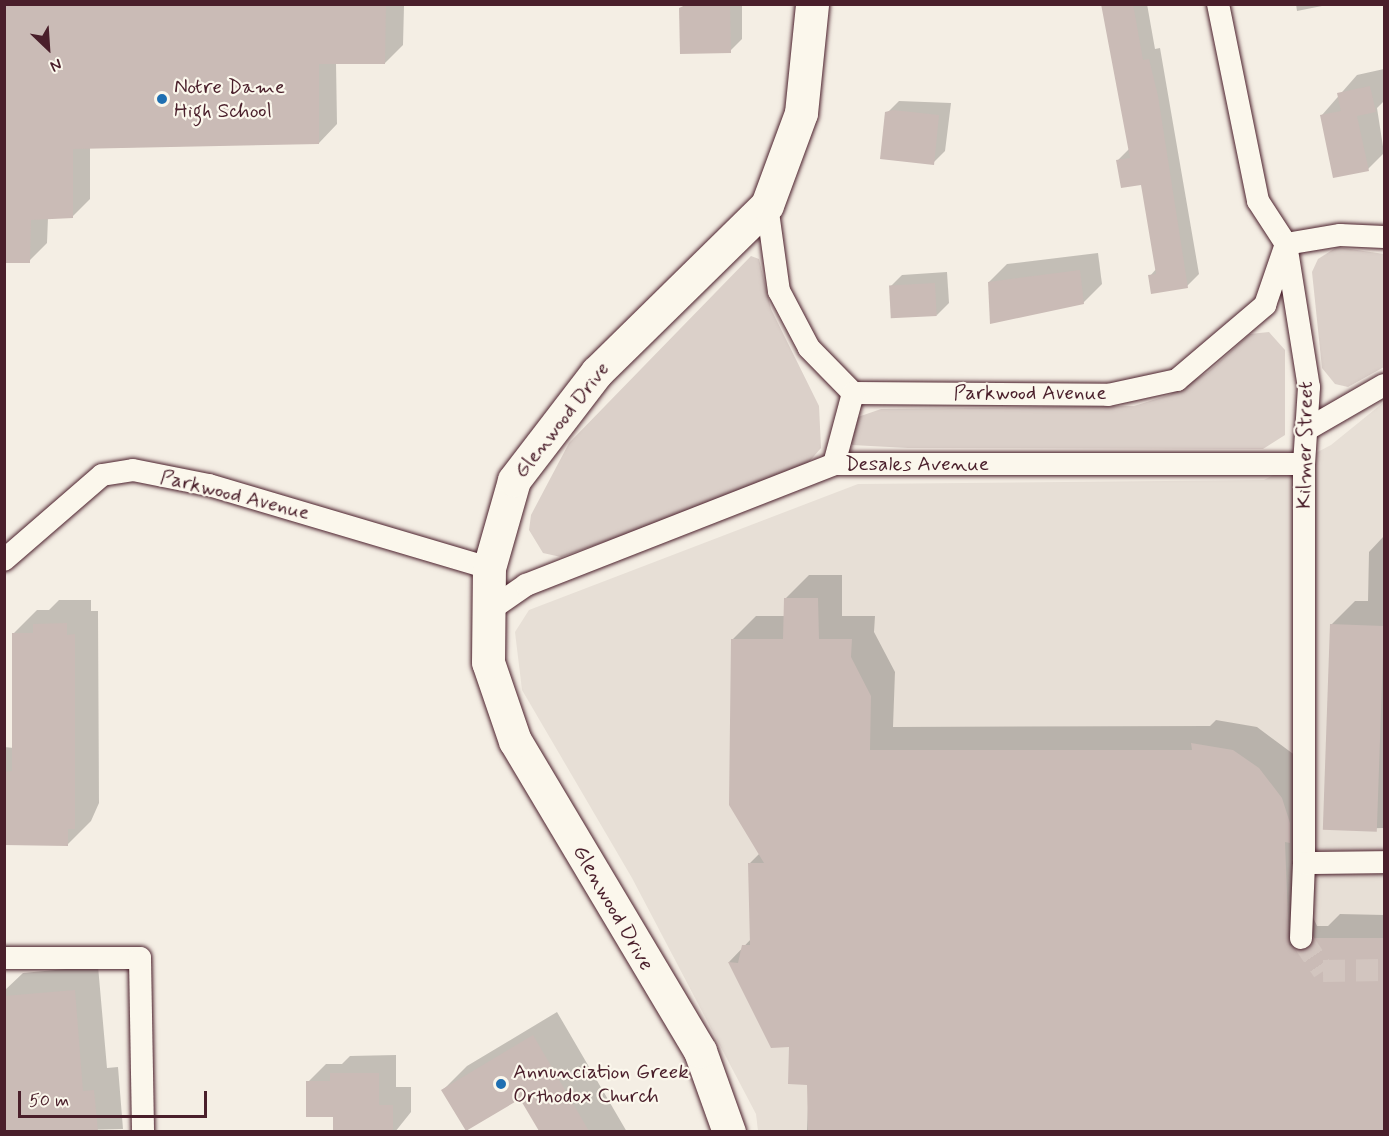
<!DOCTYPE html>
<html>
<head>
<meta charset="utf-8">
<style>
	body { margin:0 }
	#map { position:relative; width:1389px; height:1136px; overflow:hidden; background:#f4eee4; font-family:Mynerve,sans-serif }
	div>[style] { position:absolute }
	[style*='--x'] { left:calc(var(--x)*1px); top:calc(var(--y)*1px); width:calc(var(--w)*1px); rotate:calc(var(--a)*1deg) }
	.built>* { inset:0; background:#e7dfd6 }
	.green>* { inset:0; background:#dbd0c9 }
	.shadow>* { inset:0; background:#0003 }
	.building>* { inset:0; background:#cabbb6; transform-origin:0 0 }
	.street-tunnel>* { height:22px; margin-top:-11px; transform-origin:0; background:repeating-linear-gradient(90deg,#d2c5bf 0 22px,transparent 0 33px) }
	.roads { filter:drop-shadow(0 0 2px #4a1f2b) drop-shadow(0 0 2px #4a1f2b) }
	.street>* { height:22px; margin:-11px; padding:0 11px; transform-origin:11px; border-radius:11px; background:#fbf7ec }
	.secondary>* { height:33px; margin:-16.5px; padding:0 16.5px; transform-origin:16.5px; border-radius:16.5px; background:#fbf7ec }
	.dots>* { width:16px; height:16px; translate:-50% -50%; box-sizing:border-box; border:3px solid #fbf7ec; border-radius:50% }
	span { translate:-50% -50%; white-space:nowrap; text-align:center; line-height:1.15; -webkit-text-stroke:4.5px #fbf7ec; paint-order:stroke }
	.poi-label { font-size:21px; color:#4a1f2b }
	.left { translate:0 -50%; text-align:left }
	.street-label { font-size:21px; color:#4a1f2b }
	.frame { position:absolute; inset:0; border:6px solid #4a1f2b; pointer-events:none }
	.north { position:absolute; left:18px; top:18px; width:60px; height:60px; -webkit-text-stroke:4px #fbf7ec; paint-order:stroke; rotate:155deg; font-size:16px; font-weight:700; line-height:24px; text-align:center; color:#4a1f2b }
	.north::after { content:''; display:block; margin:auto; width:21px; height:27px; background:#4a1f2b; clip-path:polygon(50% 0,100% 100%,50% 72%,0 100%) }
	.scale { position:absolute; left:18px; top:1091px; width:189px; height:27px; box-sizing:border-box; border:3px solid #4a1f2b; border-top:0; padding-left:8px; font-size:18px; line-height:21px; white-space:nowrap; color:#4a1f2b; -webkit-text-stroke:4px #fbf7ec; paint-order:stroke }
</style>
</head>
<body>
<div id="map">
	<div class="built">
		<div style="clip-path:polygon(1384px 402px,1384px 1131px,758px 1131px,756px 1114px,632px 878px,522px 690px,515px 632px,529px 610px,858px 484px,1264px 480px,1331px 445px)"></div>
	</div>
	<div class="green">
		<div style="clip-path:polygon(1337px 247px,1384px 254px,1384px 367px,1348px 387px,1335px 384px,1322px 368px,1312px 272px,1318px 259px)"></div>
		<div style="clip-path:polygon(751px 256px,759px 259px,771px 309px,819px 406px,821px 448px,808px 463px,630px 533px,561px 557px,543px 553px,529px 530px,531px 515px,569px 443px)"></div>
		<div style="clip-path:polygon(1269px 332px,1285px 350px,1285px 435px,1263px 449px,908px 448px,852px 445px,847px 434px,858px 417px,881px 409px,1134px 406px,1169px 395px,1208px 372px,1250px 334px)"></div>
	</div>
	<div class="shadow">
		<div style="clip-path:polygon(4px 4px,431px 4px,404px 6px,403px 45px,385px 63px,336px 62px,337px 124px,319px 143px,90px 148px,90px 199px,72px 217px,48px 218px,47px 243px,29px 261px)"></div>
		<div style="clip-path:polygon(685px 4px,742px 4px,742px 39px,730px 51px,681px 9px)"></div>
		<div style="clip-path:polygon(1103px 4px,1147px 4px,1155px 49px,1160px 48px,1199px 274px,1187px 286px,1150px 276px,1157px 268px,1142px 183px,1118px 160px,1130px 148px)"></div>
		<div style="clip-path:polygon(1296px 4px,1332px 4px,1297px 11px)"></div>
		<div style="clip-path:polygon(1384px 69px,1384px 101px,1377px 108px,1384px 153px,1368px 169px,1322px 115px,1357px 75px)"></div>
		<div style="clip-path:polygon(899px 101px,951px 103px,945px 151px,933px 163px,887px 113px)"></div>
		<div style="clip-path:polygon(1098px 253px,1102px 284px,1083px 303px,989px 282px,1007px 264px)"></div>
		<div style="clip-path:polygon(947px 272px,949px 303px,937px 315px,890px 287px,902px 275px)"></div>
		<div style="clip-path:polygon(1384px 536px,1384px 828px,1336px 829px,1331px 625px,1355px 601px,1368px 601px,1369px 552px)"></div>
		<div style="clip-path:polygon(809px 575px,842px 575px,842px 616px,875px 616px,874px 632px,895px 672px,893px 727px,1210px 726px,1216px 720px,1257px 727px,1296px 756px,1311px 913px,1317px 926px,1328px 926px,1340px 914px,1384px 915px,1384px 1132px,807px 1132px,809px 1083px,791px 1045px,729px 962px,752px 938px,749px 864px,760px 853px,732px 640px,756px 616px,785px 616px,785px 599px)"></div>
		<div style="clip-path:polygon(59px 600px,91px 600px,91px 611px,98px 611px,99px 803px,91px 821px,67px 845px,4px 844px,4px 747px,14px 748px,13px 634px,37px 610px,49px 610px)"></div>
		<div style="clip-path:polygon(98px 966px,107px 1068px,118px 1067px,123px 1129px,4px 1132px,4px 991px,23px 973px)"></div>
		<div style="clip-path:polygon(557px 1012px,627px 1132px,541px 1132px,520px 1097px,443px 1090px,467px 1066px)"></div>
		<div style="clip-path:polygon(396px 1055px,396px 1087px,411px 1087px,411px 1112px,395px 1132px,335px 1132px,335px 1115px,308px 1082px,326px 1064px,342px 1064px,350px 1056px)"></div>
	</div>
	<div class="building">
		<div style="clip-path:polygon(4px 4px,386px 4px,385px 64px,319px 64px,319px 144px,73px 149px,73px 218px,31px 220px,30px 263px,4px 263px)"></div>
		<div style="clip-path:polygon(688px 4px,730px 4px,731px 53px,680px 54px,679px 8px)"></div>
		<div style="clip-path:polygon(1101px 4px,1133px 4px,1143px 60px,1149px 59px,1158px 96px,1188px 288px,1151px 294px,1148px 275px,1156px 274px,1141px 185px,1121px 188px,1116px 160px,1130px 158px)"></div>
		<div style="clip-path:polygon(1370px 86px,1376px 112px,1357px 116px,1369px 171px,1333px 178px,1320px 115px,1341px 111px,1337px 93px)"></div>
		<div style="clip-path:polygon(893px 110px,939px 115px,934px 165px,880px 159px,885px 112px)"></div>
		<div style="clip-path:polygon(1080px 270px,1084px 304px,990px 324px,988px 282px)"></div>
		<div style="left:935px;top:283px;width:33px;height:46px;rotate:87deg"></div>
		<div style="clip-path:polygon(784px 598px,818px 598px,819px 639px,852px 639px,851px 657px,871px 696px,870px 750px,1192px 750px,1191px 743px,1233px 750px,1259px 768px,1282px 798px,1290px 823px,1290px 843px,1285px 842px,1289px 945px,1301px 951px,1315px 938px,1384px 938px,1384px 1131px,808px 1131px,807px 1085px,788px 1084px,789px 1047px,771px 1048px,728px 962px,738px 963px,742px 945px,750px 945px,748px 863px,764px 863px,729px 805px,731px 639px,783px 639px)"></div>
		<div style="clip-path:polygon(67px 623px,67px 635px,75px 634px,75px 829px,68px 829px,68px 846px,4px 845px,4px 772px,12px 771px,12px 633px,33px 633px,33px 624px)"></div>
		<div style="left:1330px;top:624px;width:54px;height:206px;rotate:2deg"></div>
		<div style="clip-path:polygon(75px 990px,83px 1091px,94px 1090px,98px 1131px,4px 1131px,4px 996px)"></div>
		<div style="clip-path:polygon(533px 1035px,589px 1131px,539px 1131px,520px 1099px,466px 1131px,441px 1090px)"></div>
		<div style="clip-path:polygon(330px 1073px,379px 1073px,379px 1105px,393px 1105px,393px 1131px,333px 1131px,333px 1117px,306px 1117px,306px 1081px,330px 1081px)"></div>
	</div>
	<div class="street-tunnel">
		<div style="--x:1301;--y:938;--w:40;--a:56"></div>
		<div style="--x:1323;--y:971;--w:61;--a:-0.9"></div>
	</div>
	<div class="roads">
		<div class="street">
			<div style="--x:1218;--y:4;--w:201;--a:78.5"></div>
			<div style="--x:1258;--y:201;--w:51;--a:56.9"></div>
			<div style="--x:1286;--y:244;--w:145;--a:80.9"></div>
			<div style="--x:1309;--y:387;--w:77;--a:93.7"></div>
			<div style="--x:1304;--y:464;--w:399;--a:90"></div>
			<div style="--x:767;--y:205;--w:87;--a:82.1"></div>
			<div style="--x:779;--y:291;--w:64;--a:62.2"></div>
			<div style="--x:809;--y:348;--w:63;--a:45.6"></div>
			<div style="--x:853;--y:393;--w:255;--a:0.4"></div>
			<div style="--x:1108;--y:395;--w:71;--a:-12.3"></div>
			<div style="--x:1177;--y:380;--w:116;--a:-40.4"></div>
			<div style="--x:1265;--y:305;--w:65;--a:-71"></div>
			<div style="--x:1286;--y:244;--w:55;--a:-9.5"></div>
			<div style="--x:1340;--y:235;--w:44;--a:2.6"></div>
			<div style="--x:1306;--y:430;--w:90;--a:-30"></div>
			<div style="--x:834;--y:464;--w:73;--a:-75"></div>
			<div style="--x:4;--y:560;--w:130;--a:-40.9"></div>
			<div style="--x:102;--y:475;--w:31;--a:-9"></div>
			<div style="--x:133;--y:470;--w:77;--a:11.2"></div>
			<div style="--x:209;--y:485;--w:292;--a:16.5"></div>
			<div style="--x:490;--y:610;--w:44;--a:-34.8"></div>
			<div style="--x:526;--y:585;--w:331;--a:-21.4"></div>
			<div style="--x:834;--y:464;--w:470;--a:0"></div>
			<div style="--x:1301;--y:938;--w:75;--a:-87.7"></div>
			<div style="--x:1304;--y:863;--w:80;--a:-0.7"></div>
			<div style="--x:4;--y:958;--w:136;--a:0"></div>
			<div style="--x:140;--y:958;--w:174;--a:89"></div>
		</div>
		<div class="secondary">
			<div style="--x:729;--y:1132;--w:86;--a:-109.7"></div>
			<div style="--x:700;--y:1051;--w:361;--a:-120.8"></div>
			<div style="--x:515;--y:741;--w:83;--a:-108.9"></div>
			<div style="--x:488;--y:662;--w:94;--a:-89.4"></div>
			<div style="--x:489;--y:568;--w:91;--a:-74.1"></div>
			<div style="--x:514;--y:480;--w:136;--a:-52.5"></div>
			<div style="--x:597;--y:372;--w:238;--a:-44.5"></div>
			<div style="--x:767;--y:205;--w:98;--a:-69.7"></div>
			<div style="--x:801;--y:113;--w:110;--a:-84.2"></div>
		</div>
	</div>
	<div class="dots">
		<div style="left:162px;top:99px;background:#1f6fb2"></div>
		<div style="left:501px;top:1084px;background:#1f6fb2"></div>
	</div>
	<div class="poi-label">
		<span class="left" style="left:174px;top:99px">Notre Dame<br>High School</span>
		<span class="left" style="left:513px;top:1084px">Annunciation Greek<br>Orthodox Church</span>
	</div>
	<div class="street-label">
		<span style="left:1030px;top:393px">Parkwood Avenue</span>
		<span style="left:562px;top:420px;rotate:-52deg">Glenwood Drive</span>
		<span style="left:1305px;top:445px;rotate:-89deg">Kilmer Street</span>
		<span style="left:917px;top:464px">Desales Avenue</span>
		<span style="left:235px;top:495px;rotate:14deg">Parkwood Avenue</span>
		<span style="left:613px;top:908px;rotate:60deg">Glenwood Drive</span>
	</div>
	<div class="frame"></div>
	<div class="north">N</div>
	<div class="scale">50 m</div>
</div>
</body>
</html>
